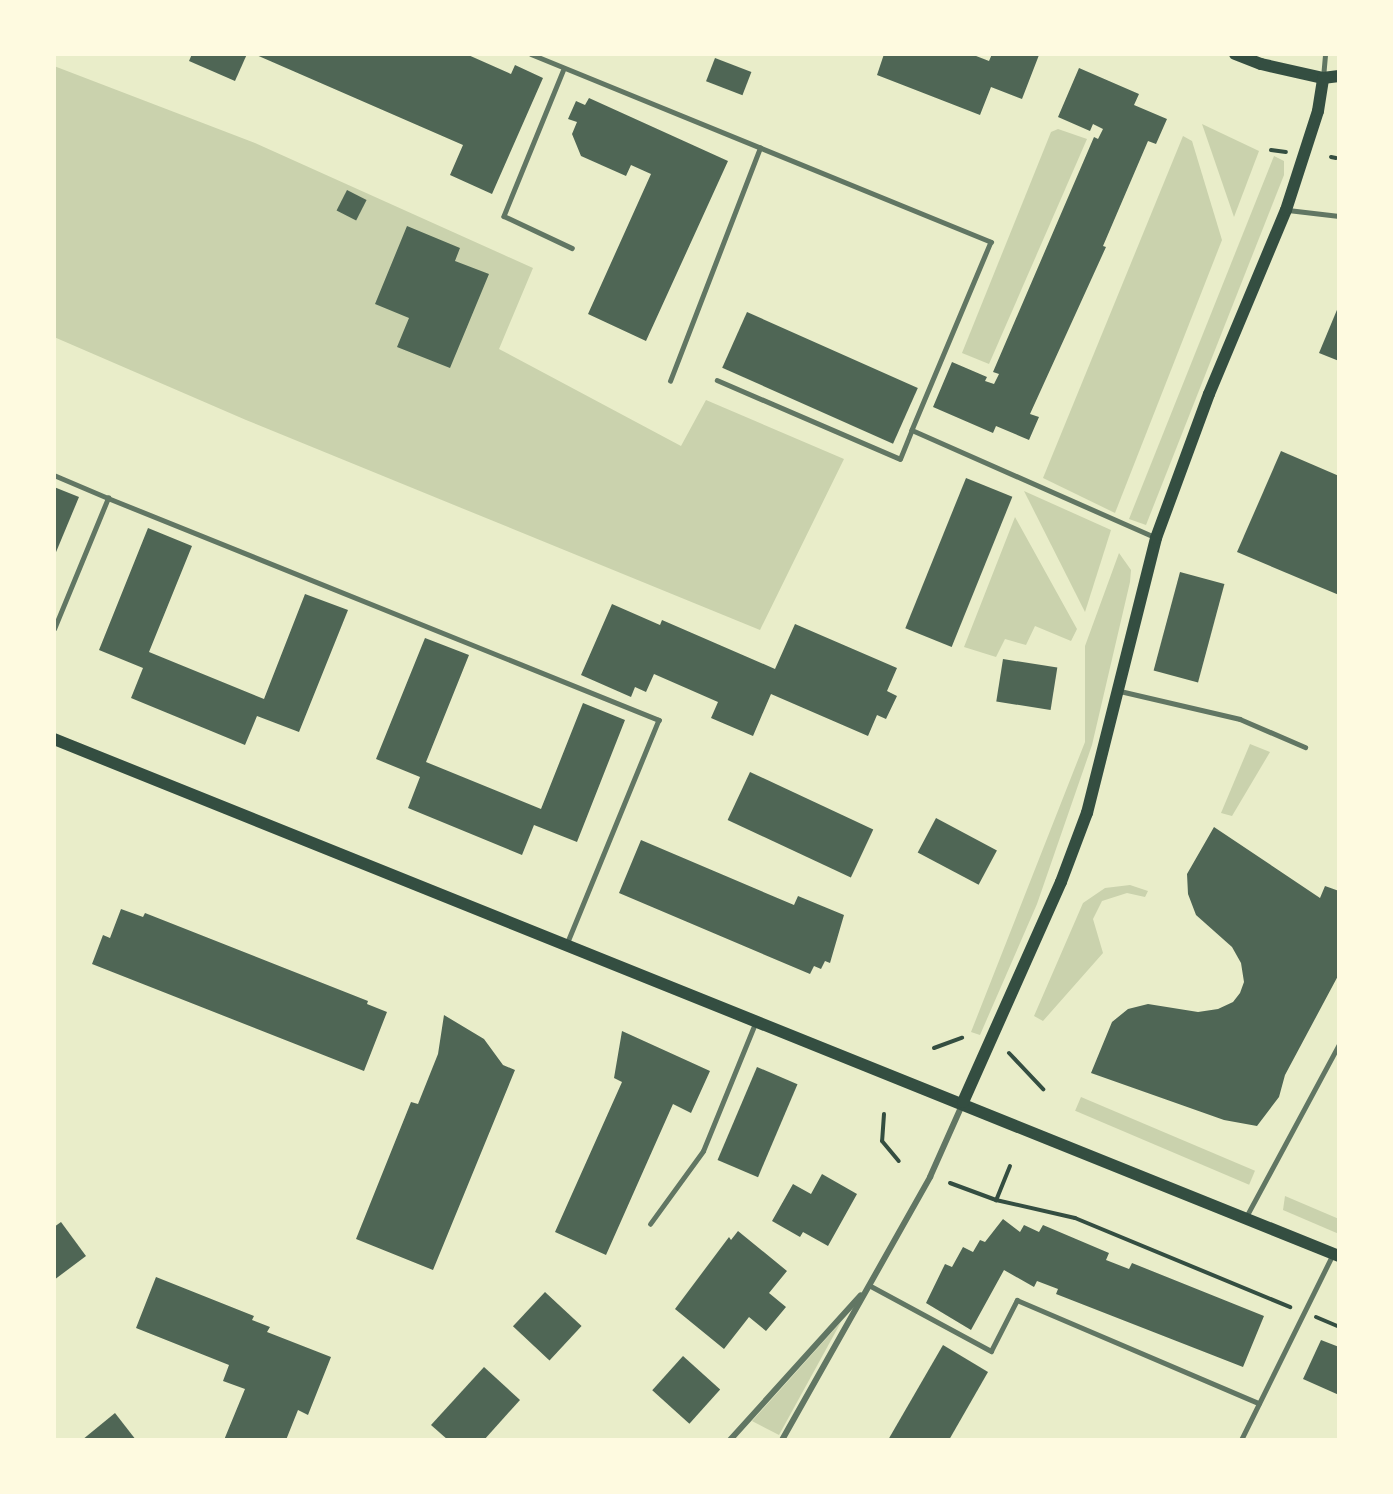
<!DOCTYPE html>
<html>
<head>
<meta charset="utf-8">
<style>
	body { margin:0 }
	#map { position:relative; width:1393px; height:1494px; overflow:hidden; background:#e9edc9; font-family:"PT Serif",serif }
	div>[style] { position:absolute }
	[style*='--x'] { left:calc(var(--x)*1px); top:calc(var(--y)*1px); width:calc(var(--w)*1px); rotate:calc(var(--a)*1deg) }
	.green>* { inset:0; background:#cad2ad; transform-origin:0 0 }
	.building>* { inset:0; background:#4f6655; transform-origin:0 0 }
	.path>* { height:4px; margin:-2px; padding:0 2px; transform-origin:2px; border-radius:2px; background:#344e41 }
	.service>* { height:4.5px; margin:-2.25px; padding:0 2.25px; transform-origin:2.25px; border-radius:2.25px; background:#617663 }
	.minor>* { height:6px; margin:-3px; padding:0 3px; transform-origin:3px; border-radius:3px; background:#617663 }
	.secondary>* { height:12px; margin:-6px; padding:0 6px; transform-origin:6px; border-radius:6px; background:#344e41 }
	span { translate:-50% -50%; white-space:nowrap; text-align:center; line-height:1.15; -webkit-text-stroke:6px #fefae0; paint-order:stroke }
	.frame { position:absolute; inset:0; border:56px solid #fefae0; pointer-events:none }
</style>
</head>
<body>
<div id="map">
	<div class="green">
		<div style="clip-path:polygon(54px 66px,255px 143px,533px 268px,499px 349px,681px 446px,706px 400px,844px 459px,760px 630px,246px 420px,54px 337px)"></div>
		<div style="clip-path:polygon(1202px 124px,1259px 151px,1234px 217px)"></div>
		<div style="clip-path:polygon(1058px 129px,1087px 139px,989px 364px,962px 353px,1051px 132px)"></div>
		<div style="clip-path:polygon(1183px 136px,1192px 141px,1222px 240px,1115px 513px,1043px 478px)"></div>
		<div style="clip-path:polygon(1274px 156px,1284px 161px,1284px 175px,1146px 525px,1129px 519px)"></div>
		<div style="clip-path:polygon(1024px 491px,1111px 530px,1085px 612px)"></div>
		<div style="clip-path:polygon(1015px 517px,1077px 629px,1071px 641px,1035px 626px,1026px 645px,1005px 639px,996px 657px,964px 647px)"></div>
		<div style="clip-path:polygon(1119px 553px,1131px 570px,1130px 582px,1092px 745px,1037px 904px,980px 1035px,971px 1032px,1085px 742px,1085px 646px)"></div>
		<div style="clip-path:polygon(1250px 744px,1270px 752px,1232px 816px,1221px 813px)"></div>
		<div style="clip-path:polygon(1130px 885px,1148px 891px,1145px 897px,1127px 893px,1102px 901px,1093px 919px,1103px 953px,1043px 1021px,1034px 1016px,1083px 903px,1105px 888px)"></div>
		<div style="left:1081px;top:1097px;width:189px;height:15px;rotate:23deg"></div>
		<div style="clip-path:polygon(1285px 1196px,1339px 1219px,1339px 1234px,1283px 1210px)"></div>
		<div style="clip-path:polygon(841px 1322px,779px 1435px,752px 1421px)"></div>
	</div>
	<div class="building">
		<div style="clip-path:polygon(192px 54px,247px 54px,235px 81px,189px 61px)"></div>
		<div style="clip-path:polygon(254px 54px,466px 54px,511px 74px,515px 65px,543px 78px,492px 194px,450px 175px,463px 145px)"></div>
		<div style="clip-path:polygon(884px 54px,971px 54px,989px 61px,992px 54px,1039px 55px,1022px 99px,991px 87px,980px 115px,877px 75px)"></div>
		<div style="left:715px;top:58px;width:39px;height:25px;rotate:21deg"></div>
		<div style="clip-path:polygon(1079px 68px,1139px 94px,1134px 105px,1167px 119px,1156px 144px,1148px 141px,1103px 246px,1106px 247px,1030px 414px,1039px 417px,1029px 440px,996px 426px,993px 433px,933px 407px,952px 362px,987px 377px,985px 381px,994px 384px,999px 374px,993px 372px,1094px 137px,1098px 139px,1103px 129px,1093px 124px,1090px 131px,1058px 117px)"></div>
		<div style="clip-path:polygon(589px 98px,728px 161px,646px 341px,588px 314px,651px 174px,631px 165px,626px 176px,581px 156px,572px 134px,577px 122px,568px 119px,576px 101px,585px 105px)"></div>
		<div style="left:347px;top:190px;width:22px;height:23px;rotate:27deg"></div>
		<div style="clip-path:polygon(407px 226px,460px 248px,455px 261px,489px 274px,450px 368px,397px 347px,409px 318px,375px 304px)"></div>
		<div style="clip-path:polygon(1339px 305px,1339px 361px,1319px 353px)"></div>
		<div style="left:747px;top:312px;width:187px;height:61px;rotate:24deg"></div>
		<div style="clip-path:polygon(1281px 451px,1339px 476px,1339px 595px,1237px 552px)"></div>
		<div style="left:966px;top:478px;width:50px;height:162px;rotate:22deg"></div>
		<div style="clip-path:polygon(54px 487px,79px 497px,54px 557px)"></div>
		<div style="clip-path:polygon(148px 528px,192px 546px,149px 652px,264px 699px,305px 594px,348px 610px,299px 732px,257px 716px,245px 745px,131px 698px,143px 668px,99px 650px)"></div>
		<div style="left:1180px;top:572px;width:46px;height:102px;rotate:15deg"></div>
		<div style="clip-path:polygon(612px 604px,660px 625px,662px 620px,775px 669px,795px 624px,897px 668px,887px 691px,897px 696px,886px 719px,877px 715px,868px 736px,771px 694px,753px 736px,711px 718px,718px 702px,654px 674px,646px 692px,635px 687px,631px 697px,581px 675px)"></div>
		<div style="clip-path:polygon(425px 638px,469px 655px,426px 762px,541px 809px,583px 703px,625px 720px,577px 842px,534px 825px,522px 855px,408px 808px,420px 777px,376px 759px)"></div>
		<div style="left:1003px;top:659px;width:55px;height:43px;rotate:9deg"></div>
		<div style="left:750px;top:772px;width:136px;height:53px;rotate:25deg"></div>
		<div style="left:936px;top:818px;width:69px;height:39px;rotate:28deg"></div>
		<div style="clip-path:polygon(1214px 827px,1320px 898px,1325px 886px,1339px 891px,1339px 974px,1285px 1075px,1279px 1097px,1257px 1126px,1224px 1120px,1091px 1073px,1112px 1022px,1128px 1009px,1148px 1004px,1198px 1012px,1218px 1009px,1233px 1002px,1240px 993px,1244px 982px,1241px 963px,1232px 947px,1196px 915px,1188px 894px,1187px 874px)"></div>
		<div style="clip-path:polygon(641px 840px,794px 905px,798px 896px,844px 915px,830px 963px,825px 961px,821px 969px,814px 966px,810px 974px,619px 893px)"></div>
		<div style="clip-path:polygon(121px 909px,143px 917px,145px 913px,368px 1001px,367px 1004px,387px 1012px,364px 1071px,92px 964px,103px 935px,110px 938px)"></div>
		<div style="clip-path:polygon(444px 1015px,484px 1039px,503px 1065px,515px 1070px,433px 1270px,356px 1239px,411px 1102px,418px 1104px,438px 1054px)"></div>
		<div style="clip-path:polygon(622px 1031px,710px 1071px,691px 1113px,673px 1104px,606px 1255px,555px 1232px,622px 1082px,614px 1078px)"></div>
		<div style="left:757px;top:1067px;width:44px;height:101px;rotate:23deg"></div>
		<div style="clip-path:polygon(822px 1174px,857px 1194px,828px 1246px,803px 1232px,800px 1237px,772px 1221px,793px 1184px,811px 1194px)"></div>
		<div style="clip-path:polygon(1003px 1219px,1020px 1232px,1024px 1225px,1039px 1232px,1043px 1225px,1109px 1253px,1106px 1260px,1129px 1269px,1132px 1263px,1264px 1316px,1243px 1367px,1056px 1294px,1058px 1289px,1037px 1281px,1034px 1287px,1004px 1270px,971px 1330px,926px 1303px,945px 1264px,952px 1267px,963px 1247px,973px 1252px,980px 1240px,985px 1242px)"></div>
		<div style="clip-path:polygon(61px 1222px,86px 1256px,54px 1280px,54px 1227px)"></div>
		<div style="clip-path:polygon(738px 1231px,787px 1271px,769px 1293px,786px 1307px,766px 1331px,749px 1317px,724px 1349px,675px 1309px,729px 1237px,731px 1240px)"></div>
		<div style="clip-path:polygon(156px 1277px,254px 1316px,252px 1320px,270px 1327px,267px 1332px,331px 1357px,308px 1415px,298px 1410px,286px 1440px,224px 1440px,245px 1389px,223px 1381px,229px 1365px,136px 1328px)"></div>
		<div style="left:545px;top:1292px;width:50px;height:47px;rotate:43deg"></div>
		<div style="clip-path:polygon(1321px 1340px,1339px 1347px,1339px 1395px,1303px 1379px)"></div>
		<div style="clip-path:polygon(943px 1345px,988px 1372px,949px 1440px,888px 1440px)"></div>
		<div style="left:683px;top:1356px;width:50px;height:46px;rotate:42deg"></div>
		<div style="clip-path:polygon(484px 1367px,520px 1400px,484px 1440px,448px 1440px,431px 1425px)"></div>
		<div style="clip-path:polygon(115px 1413px,136px 1440px,82px 1440px)"></div>
	</div>
	<div class="path">
		<div style="--x:1271;--y:150;--w:15;--a:8"></div>
		<div style="--x:1331;--y:157;--w:5;--a:11"></div>
		<div style="--x:934;--y:1048;--w:30;--a:-20"></div>
		<div style="--x:1009;--y:1053;--w:50;--a:46.6"></div>
		<div style="--x:884;--y:1114;--w:27;--a:94"></div>
		<div style="--x:882;--y:1141;--w:26;--a:50"></div>
		<div style="--x:1010;--y:1166;--w:37;--a:112"></div>
		<div style="--x:996;--y:1200;--w:81;--a:12.8"></div>
		<div style="--x:1075;--y:1218;--w:233;--a:22.5"></div>
		<div style="--x:950;--y:1183;--w:49;--a:20.3"></div>
		<div style="--x:1316;--y:1317;--w:25;--a:23"></div>
	</div>
	<div class="service">
		<div style="--x:531;--y:54;--w:497;--a:22.2"></div>
		<div style="--x:991;--y:242;--w:204;--a:112.8"></div>
		<div style="--x:912;--y:430;--w:266;--a:23.8"></div>
		<div style="--x:564;--y:69;--w:159;--a:112.2"></div>
		<div style="--x:504;--y:216;--w:75;--a:25.2"></div>
		<div style="--x:1323;--y:78;--w:24;--a:-85"></div>
		<div style="--x:1288;--y:210;--w:51;--a:6.7"></div>
		<div style="--x:717;--y:380;--w:199;--a:23.3"></div>
		<div style="--x:900;--y:459;--w:31;--a:-68"></div>
		<div style="--x:670;--y:381;--w:250;--a:-68.9"></div>
		<div style="--x:54;--y:475;--w:59;--a:23.1"></div>
		<div style="--x:54;--y:629;--w:142;--a:-67.6"></div>
		<div style="--x:108;--y:498;--w:594;--a:21.94"></div>
		<div style="--x:659;--y:720;--w:242;--a:112.3"></div>
		<div style="--x:1120;--y:691;--w:123;--a:13.1"></div>
		<div style="--x:1240;--y:719;--w:71;--a:23.3"></div>
		<div style="--x:1246;--y:1217;--w:196;--a:-61.7"></div>
		<div style="--x:650;--y:1224;--w:90;--a:-54"></div>
		<div style="--x:703;--y:1151;--w:140;--a:-67.8"></div>
		<div style="--x:869;--y:1285;--w:139;--a:28.4"></div>
		<div style="--x:991;--y:1351;--w:57;--a:-63"></div>
		<div style="--x:1017;--y:1300;--w:263;--a:23.1"></div>
		<div style="--x:1241;--y:1440;--w:205;--a:-63.7"></div>
	</div>
	<div class="minor">
		<div style="--x:730;--y:1440;--w:195;--a:-47.9"></div>
		<div style="--x:782;--y:1440;--w:302;--a:-60.6"></div>
		<div style="--x:930;--y:1177;--w:81;--a:-66"></div>
	</div>
	<div class="secondary">
		<div style="--x:1235;--y:54;--w:28;--a:21"></div>
		<div style="--x:1261;--y:64;--w:64;--a:12.7"></div>
		<div style="--x:1323;--y:78;--w:16;--a:-7"></div>
		<div style="--x:54;--y:739;--w:1385;--a:21.92"></div>
		<div style="--x:963;--y:1102;--w:241;--a:-66"></div>
		<div style="--x:1061;--y:882;--w:74;--a:-69.4"></div>
		<div style="--x:1087;--y:813;--w:284;--a:-75.9"></div>
		<div style="--x:1156;--y:538;--w:153;--a:-69.8"></div>
		<div style="--x:1209;--y:394;--w:199;--a:-67.3"></div>
		<div style="--x:1286;--y:210;--w:104;--a:-72.1"></div>
		<div style="--x:1318;--y:111;--w:33;--a:-81"></div>
	</div>
	<div class="frame"></div>
</div>
</body>
</html>
